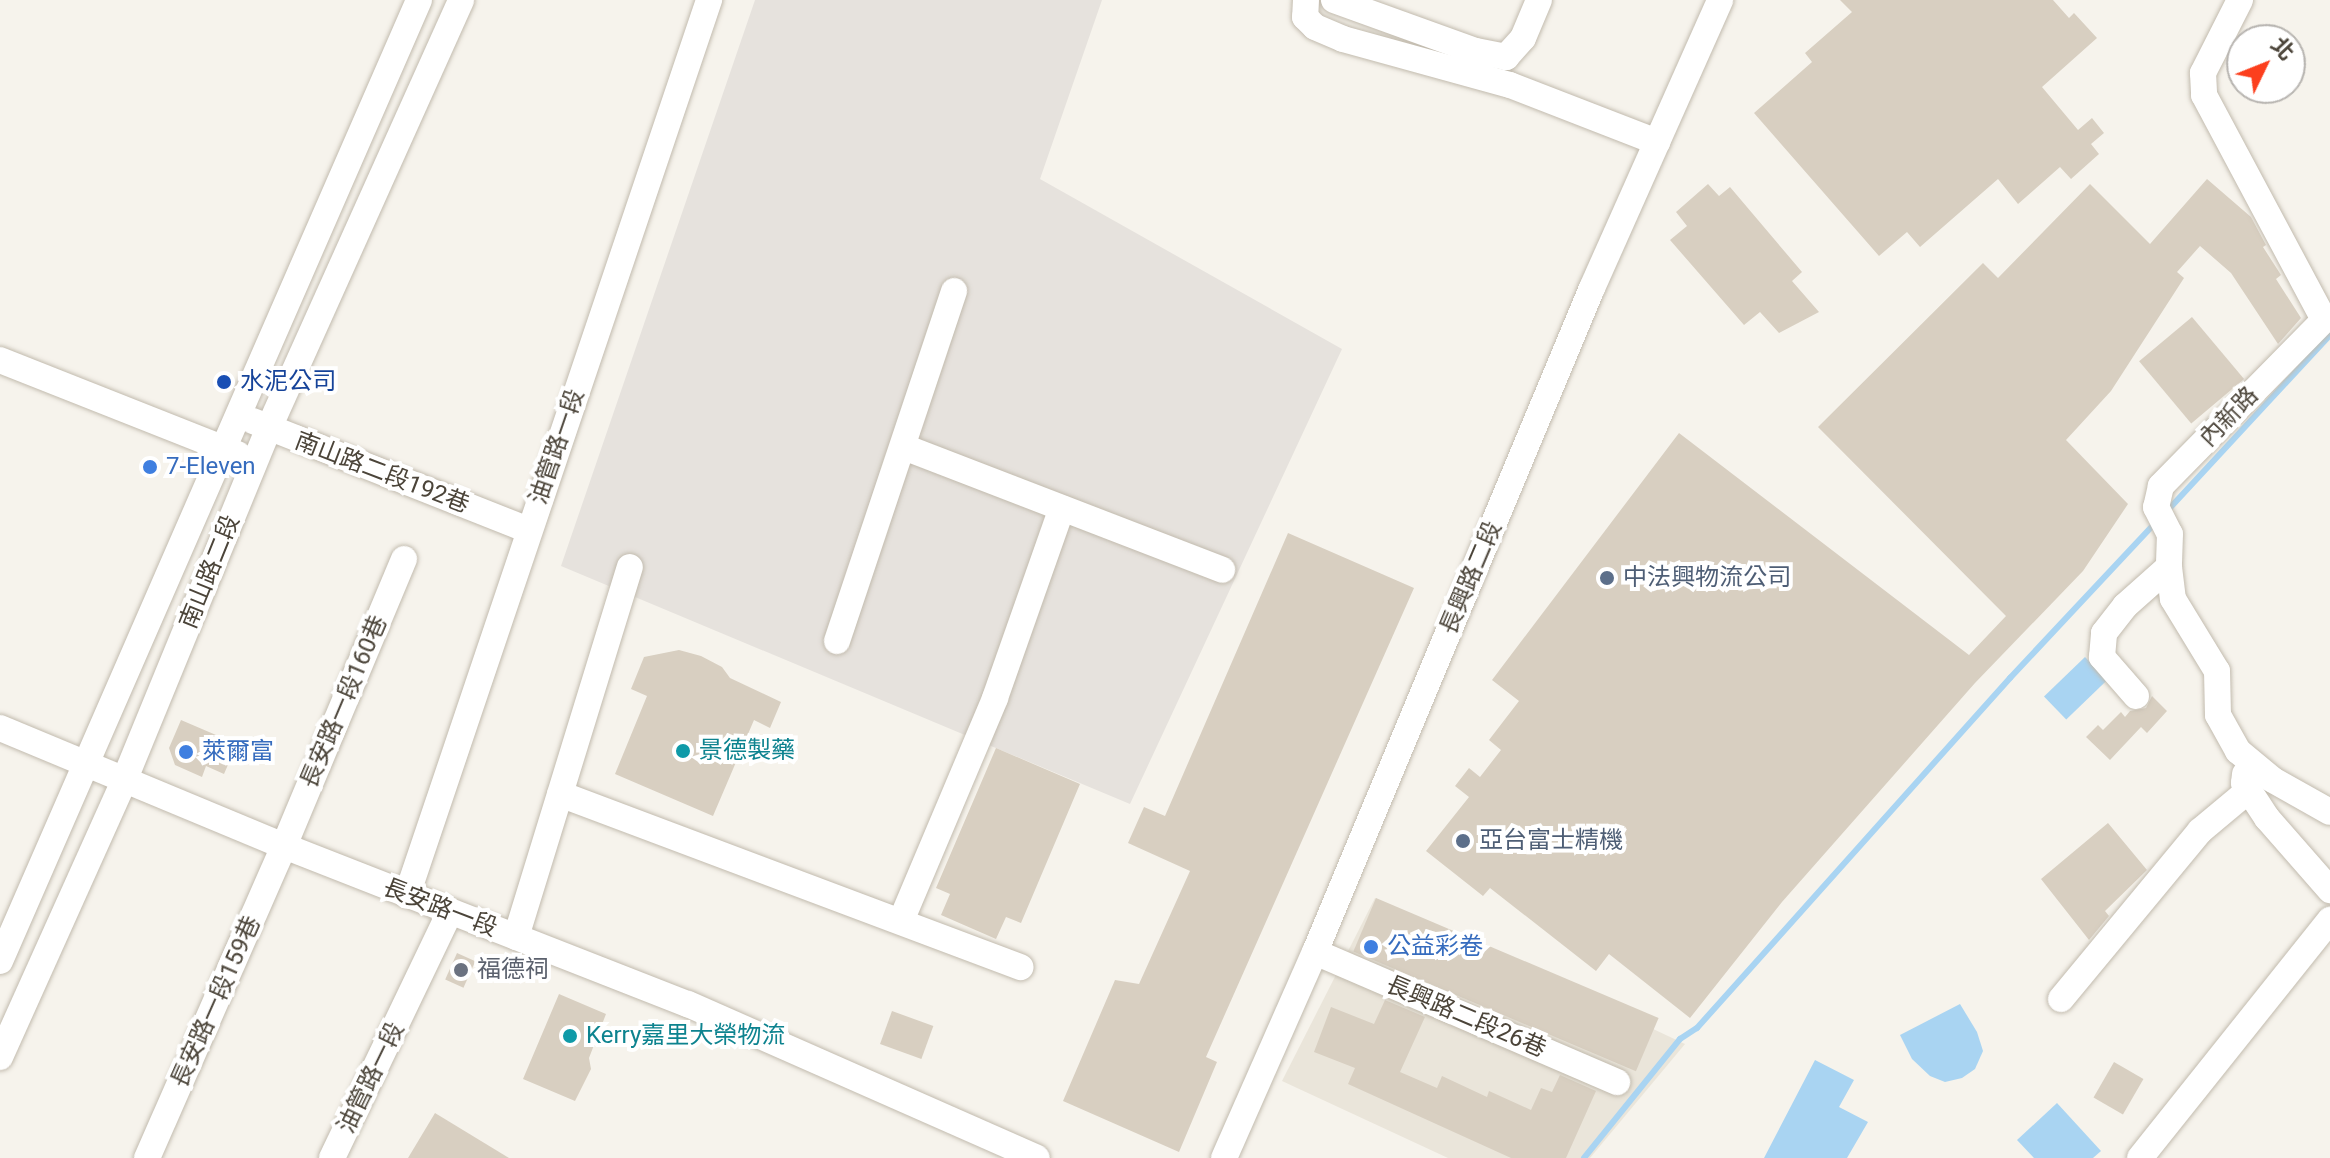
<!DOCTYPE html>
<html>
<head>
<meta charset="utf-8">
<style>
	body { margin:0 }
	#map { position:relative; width:2330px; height:1158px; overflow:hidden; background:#f6f3ec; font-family:Roboto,"Noto Sans TC",sans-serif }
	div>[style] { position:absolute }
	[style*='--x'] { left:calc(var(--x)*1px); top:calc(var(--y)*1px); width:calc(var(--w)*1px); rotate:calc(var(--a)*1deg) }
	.residential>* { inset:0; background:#eae5da }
	.industrial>* { inset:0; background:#e6e2dd }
	.water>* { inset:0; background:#a9d4f2; transform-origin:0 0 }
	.stream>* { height:6px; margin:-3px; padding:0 3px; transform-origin:3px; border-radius:3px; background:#a9d4f2 }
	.building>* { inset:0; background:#d8cfc1; transform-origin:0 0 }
	.roads { filter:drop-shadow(0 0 2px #c2bbae) drop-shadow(0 0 2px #c2bbae) }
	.minor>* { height:26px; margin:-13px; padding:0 13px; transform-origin:13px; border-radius:13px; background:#fff }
	.dots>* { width:22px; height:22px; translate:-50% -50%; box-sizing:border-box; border:4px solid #fff; border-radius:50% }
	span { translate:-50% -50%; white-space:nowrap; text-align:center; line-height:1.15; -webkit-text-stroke:8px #fff; paint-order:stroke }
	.transit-label { font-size:24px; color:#164399 }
	.left { translate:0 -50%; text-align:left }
	.street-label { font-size:24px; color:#4b4439 }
	.shop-label { font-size:24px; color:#366cbe }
	.service-label { font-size:24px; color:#4e5e75 }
	.culture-label { font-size:24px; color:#0d838f }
	.worship-label { font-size:24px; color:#5b616d }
	.north { position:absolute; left:2226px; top:24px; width:80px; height:80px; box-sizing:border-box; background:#fff; border:2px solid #b7b4b0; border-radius:50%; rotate:47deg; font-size:22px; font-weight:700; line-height:32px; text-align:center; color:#4b4439 }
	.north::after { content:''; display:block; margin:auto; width:28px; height:36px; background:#fc3f1d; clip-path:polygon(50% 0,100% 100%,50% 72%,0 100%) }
</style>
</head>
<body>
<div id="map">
	<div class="residential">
		<div style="clip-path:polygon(1375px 898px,1685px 1044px,1590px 1158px,1448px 1158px,1282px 1081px)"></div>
	</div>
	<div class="industrial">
		<div style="clip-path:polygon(755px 0,1102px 0,1040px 179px,1342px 349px,1130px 804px,561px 566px)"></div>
	</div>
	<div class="water">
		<div style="left:2085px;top:657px;width:32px;height:57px;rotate:46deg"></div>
		<div style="clip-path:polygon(1960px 1004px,1977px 1032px,1983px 1051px,1975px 1069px,1962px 1078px,1945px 1082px,1930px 1076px,1912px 1059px,1900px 1035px)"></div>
		<div style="clip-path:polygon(1815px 1060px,1854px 1080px,1839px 1107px,1868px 1122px,1847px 1158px,1764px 1158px)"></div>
		<div style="clip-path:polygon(2057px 1103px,2101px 1151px,2093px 1158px,2034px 1158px,2017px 1140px)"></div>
	</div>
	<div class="stream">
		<div style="--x:2168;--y:510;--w:238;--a:-47.2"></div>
		<div style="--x:1584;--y:1158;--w:153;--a:-51.1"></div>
		<div style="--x:1680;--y:1039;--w:20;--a:-33"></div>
		<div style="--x:1697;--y:1028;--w:470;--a:-48.2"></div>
		<div style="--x:2010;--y:678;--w:211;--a:-46.9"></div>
	</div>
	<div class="building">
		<div style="clip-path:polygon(1840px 0,2053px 0,2069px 18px,2074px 13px,2097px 38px,2042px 87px,2078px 130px,2092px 118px,2104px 133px,2091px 144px,2099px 154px,2071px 179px,2060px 167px,2018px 204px,1998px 179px,1920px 247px,1907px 232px,1879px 256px,1754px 113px,1812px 62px,1805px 53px,1852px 12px)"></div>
		<div style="clip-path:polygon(2207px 179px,2251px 217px,2266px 245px,2263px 247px,2281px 275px,2276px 279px,2301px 318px,2278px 344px,2231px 273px,2200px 246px,2177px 272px,2184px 278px,2111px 391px,2066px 440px,2128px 504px,2083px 571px,1975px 683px,1782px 902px,1690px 1018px,1609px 954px,1596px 971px,1490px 888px,1483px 896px,1426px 851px,1469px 797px,1455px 786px,1469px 768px,1480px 777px,1501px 750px,1489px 740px,1519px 701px,1492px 680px,1679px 433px,1969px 655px,2006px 616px,1818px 427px,1983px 263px,1998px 278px,2090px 184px,2150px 244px)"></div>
		<div style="clip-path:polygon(1708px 184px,1719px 196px,1730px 187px,1802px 272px,1792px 281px,1819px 312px,1779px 333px,1760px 312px,1744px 325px,1670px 240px,1687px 226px,1676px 212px)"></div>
		<div style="left:2192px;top:317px;width:81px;height:69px;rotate:50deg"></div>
		<div style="clip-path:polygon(1288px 533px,1414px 588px,1206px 1057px,1217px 1062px,1179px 1152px,1063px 1101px,1115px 980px,1139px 984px,1190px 871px,1128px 843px,1144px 807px,1165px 816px)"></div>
		<div style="clip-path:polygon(679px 650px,701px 656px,722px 667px,730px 678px,781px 702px,770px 728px,754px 720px,713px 816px,615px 774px,647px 696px,631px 689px,644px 657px)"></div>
		<div style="clip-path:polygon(2152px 696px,2167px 711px,2147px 733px,2141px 727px,2110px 760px,2086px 737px,2098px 725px,2103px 730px,2121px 712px,2125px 717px,2130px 711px,2146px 708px)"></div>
		<div style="clip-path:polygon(181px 720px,237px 744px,224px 774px,206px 766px,202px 777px,175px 765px,169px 748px)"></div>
		<div style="clip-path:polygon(996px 748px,1080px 784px,1021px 923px,1006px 917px,996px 939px,941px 915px,950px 894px,936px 888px)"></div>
		<div style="clip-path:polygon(2108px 823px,2147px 870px,2105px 911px,2109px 916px,2089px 940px,2041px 879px)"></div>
		<div style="left:1376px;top:898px;width:307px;height:58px;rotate:23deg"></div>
		<div style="left:457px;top:953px;width:20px;height:29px;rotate:24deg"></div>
		<div style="clip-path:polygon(559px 994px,606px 1014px,589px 1058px,591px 1069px,575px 1101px,523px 1079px)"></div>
		<div style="clip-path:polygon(1385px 1000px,1425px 1017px,1400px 1072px,1437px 1088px,1442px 1076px,1487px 1097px,1489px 1091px,1531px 1110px,1541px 1088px,1552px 1092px,1560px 1075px,1596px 1091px,1566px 1158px,1511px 1158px,1348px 1084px,1355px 1068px,1314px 1052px,1331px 1007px,1374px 1024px)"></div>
		<div style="left:892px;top:1011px;width:44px;height:35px;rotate:20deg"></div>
		<div style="left:2114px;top:1062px;width:34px;height:41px;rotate:30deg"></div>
		<div style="clip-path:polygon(435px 1113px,509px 1158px,408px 1158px)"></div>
	</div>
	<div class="roads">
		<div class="minor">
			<div style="--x:1306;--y:0;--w:17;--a:93"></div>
			<div style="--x:1305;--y:17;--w:14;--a:45"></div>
			<div style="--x:1315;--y:27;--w:30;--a:23"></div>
			<div style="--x:1343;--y:39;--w:173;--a:15.4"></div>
			<div style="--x:1510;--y:85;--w:158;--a:21.2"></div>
			<div style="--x:1334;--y:0;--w:151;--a:19.8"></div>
			<div style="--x:1476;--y:51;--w:31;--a:11"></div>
			<div style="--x:1506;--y:57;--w:25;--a:-48"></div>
			<div style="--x:1523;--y:38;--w:41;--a:-67.2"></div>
			<div style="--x:2240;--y:0;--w:82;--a:116.9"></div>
			<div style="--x:2203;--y:73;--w:22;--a:87"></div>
			<div style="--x:2204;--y:95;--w:255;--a:61.9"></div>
			<div style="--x:2324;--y:320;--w:233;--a:134.5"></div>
			<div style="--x:2161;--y:486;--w:22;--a:103"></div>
			<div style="--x:2156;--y:507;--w:30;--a:63"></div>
			<div style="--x:2170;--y:534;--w:33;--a:92"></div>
			<div style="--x:2169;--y:567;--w:32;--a:83"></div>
			<div style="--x:2173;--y:599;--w:84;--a:58.6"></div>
			<div style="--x:2217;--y:671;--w:44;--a:88.7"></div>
			<div style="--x:2218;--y:715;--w:41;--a:60.9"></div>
			<div style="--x:2238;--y:751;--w:45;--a:39.6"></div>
			<div style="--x:2273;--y:780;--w:65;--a:29.3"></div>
			<div style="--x:0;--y:360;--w:256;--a:21.6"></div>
			<div style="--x:253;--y:421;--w:297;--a:21.6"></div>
			<div style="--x:904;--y:447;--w:341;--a:21.1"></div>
			<div style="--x:837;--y:641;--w:369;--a:-71.5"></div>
			<div style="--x:2136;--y:696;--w:52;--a:-131.1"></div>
			<div style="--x:2102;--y:657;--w:24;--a:-85"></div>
			<div style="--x:2104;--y:633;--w:34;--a:-52"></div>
			<div style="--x:2125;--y:606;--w:59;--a:-41.6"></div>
			<div style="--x:0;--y:728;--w:308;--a:22.6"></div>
			<div style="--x:284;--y:846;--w:434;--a:21.4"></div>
			<div style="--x:688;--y:1004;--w:381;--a:23.8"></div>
			<div style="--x:2245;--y:774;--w:9;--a:96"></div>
			<div style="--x:2244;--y:783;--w:42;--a:56.7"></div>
			<div style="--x:2267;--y:818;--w:96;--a:48.8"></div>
			<div style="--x:560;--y:794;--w:492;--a:20.6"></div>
			<div style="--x:407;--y:895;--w:945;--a:-71.35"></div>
			<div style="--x:901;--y:921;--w:242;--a:-67.1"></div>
			<div style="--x:995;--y:698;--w:201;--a:-70.6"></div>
			<div style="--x:516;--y:937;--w:387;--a:-72.9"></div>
			<div style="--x:1315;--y:952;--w:329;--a:23.3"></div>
			<div style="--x:0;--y:961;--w:1048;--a:-66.44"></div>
			<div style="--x:2061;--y:999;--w:218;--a:-50.4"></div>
			<div style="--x:2200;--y:831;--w:64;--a:-39.9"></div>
			<div style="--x:0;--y:1057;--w:303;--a:-65.8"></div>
			<div style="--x:124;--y:781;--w:379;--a:-67.7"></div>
			<div style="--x:268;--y:430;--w:471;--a:-65.8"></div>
			<div style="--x:147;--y:1158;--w:341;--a:-66.3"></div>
			<div style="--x:284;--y:846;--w:311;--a:-67.3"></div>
			<div style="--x:332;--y:1158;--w:273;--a:-64.4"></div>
			<div style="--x:1224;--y:1158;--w:225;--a:-66.2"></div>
			<div style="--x:1315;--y:952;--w:719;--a:-67.36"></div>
			<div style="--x:1592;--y:288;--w:315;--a:-66"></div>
			<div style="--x:2140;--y:1158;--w:305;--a:-51.4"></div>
		</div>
	</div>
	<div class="dots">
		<div style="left:224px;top:382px;background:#1a4fb4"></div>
		<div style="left:150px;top:467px;background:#3f7fe0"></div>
		<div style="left:1607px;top:578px;background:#5c6f8a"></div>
		<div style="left:683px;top:751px;background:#0f9aa8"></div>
		<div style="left:186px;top:752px;background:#3f7fe0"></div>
		<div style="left:1463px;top:841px;background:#5c6f8a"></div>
		<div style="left:1371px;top:947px;background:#3f7fe0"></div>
		<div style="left:461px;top:970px;background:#6b7280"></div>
		<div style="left:570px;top:1036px;background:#0f9aa8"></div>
	</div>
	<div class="transit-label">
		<span class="left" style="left:240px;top:382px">水泥公司</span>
	</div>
	<div class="street-label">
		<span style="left:2229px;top:417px;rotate:-46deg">內新路</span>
		<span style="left:557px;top:447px;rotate:-71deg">油管路一段</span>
		<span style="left:382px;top:473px;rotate:21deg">南山路二段192巷</span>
		<span style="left:210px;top:572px;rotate:-68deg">南山路二段</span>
		<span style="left:1471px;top:578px;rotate:-67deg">長興路二段</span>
		<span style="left:344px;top:702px;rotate:-67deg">長安路一段160巷</span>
		<span style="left:440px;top:908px;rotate:21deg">長安路一段</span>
		<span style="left:216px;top:1002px;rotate:-66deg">長安路一段159巷</span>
		<span style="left:1466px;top:1017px;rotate:23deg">長興路二段26巷</span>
		<span style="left:371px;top:1078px;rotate:-64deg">油管路一段</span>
	</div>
	<div class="shop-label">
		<span class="left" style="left:166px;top:467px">7-Eleven</span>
		<span class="left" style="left:202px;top:752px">萊爾富</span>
		<span class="left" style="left:1387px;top:947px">公益彩卷</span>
	</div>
	<div class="service-label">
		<span class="left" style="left:1623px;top:578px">中法興物流公司</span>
		<span class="left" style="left:1479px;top:841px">亞台富士精機</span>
	</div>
	<div class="culture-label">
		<span class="left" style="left:699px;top:751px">景德製藥</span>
		<span class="left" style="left:586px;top:1036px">Kerry嘉里大榮物流</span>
	</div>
	<div class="worship-label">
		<span class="left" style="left:477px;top:970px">福德祠</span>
	</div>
	<div class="north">北</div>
</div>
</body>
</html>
